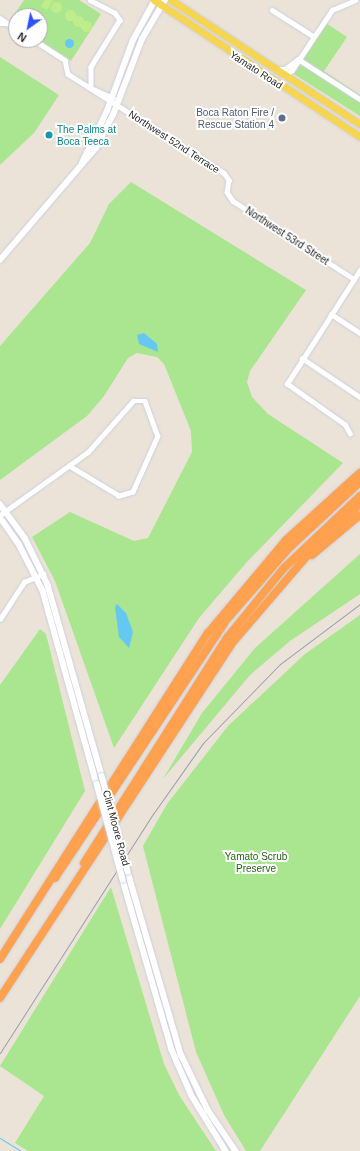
<!DOCTYPE html>
<html>
<head>
<meta charset="utf-8">
<style>
	body { margin:0 }
	#map { position:relative; width:360px; height:1151px; overflow:hidden; background:#ebe3d7; font-family:Arial,sans-serif }
	div>[style] { position:absolute }
	[style*='--x'] { left:calc(var(--x)*1px); top:calc(var(--y)*1px); width:calc(var(--w)*1px); rotate:calc(var(--a)*1deg) }
	.green>* { inset:0; background:#aae590 }
	.pitch>* { inset:0; background:#c0ed8b }
	.round { border-radius:50% }
	.water>* { inset:0; background:#64c8f3 }
	.stream>* { height:1px; margin:-0.5px; padding:0 0.5px; transform-origin:0.5px; border-radius:0.5px; background:#64c8f3 }
	.roads { filter:drop-shadow(0 0 1px #cdd0e1) drop-shadow(0 0 1px #cdd0e1) }
	.minor>* { height:4.5px; margin:-2.25px; padding:0 2.25px; transform-origin:2.25px; border-radius:2.25px; background:#fff }
	.tertiary>* { height:5.5px; margin:-2.75px; padding:0 2.75px; transform-origin:2.75px; border-radius:2.75px; background:#fff }
	.primary>* { height:7px; margin:-3.5px; padding:0 3.5px; transform-origin:3.5px; border-radius:3.5px; background:#f6d551 }
	.motorway>* { height:8px; margin:-4px; padding:0 4px; transform-origin:4px; border-radius:4px; background:#ffa14e }
	.rail>* { height:1px; margin:-0.5px; padding:0 0.5px; transform-origin:0.5px; border-radius:0.5px; background:#9a9db3 }
	.bridges { filter:drop-shadow(0 0 1px #cdd0e1) drop-shadow(0 0 1px #cdd0e1) }
	.tertiary-bridge>* { height:5.5px; margin:-2.75px; padding:0 2.75px; transform-origin:2.75px; border-radius:2.75px; background:#fff }
	.dots>* { width:11px; height:11px; translate:-50% -50%; box-sizing:border-box; border:2px solid #fff; border-radius:50% }
	span { translate:-50% -50%; white-space:nowrap; text-align:center; line-height:1.15; -webkit-text-stroke:4px #fff; paint-order:stroke }
	.street-label { font-size:10px; color:#272727 }
	.service-label { font-size:10px; color:#4e5e75 }
	.right { translate:-100% -50%; text-align:right }
	.culture-label { font-size:10px; color:#0d838f }
	.left { translate:0 -50%; text-align:left }
	.park-label { font-size:10px; color:#246516 }
	.north { position:absolute; left:8px; top:8px; width:40px; height:40px; box-sizing:border-box; background:#fff; border:1px solid #a9a9a9; border-radius:50%; rotate:213deg; font-size:11px; font-weight:700; line-height:16px; text-align:center; color:#272727 }
	.north::after { content:''; display:block; margin:auto; width:14px; height:18px; background:#3050ff; clip-path:polygon(50% 0,100% 100%,50% 72%,0 100%) }
</style>
</head>
<body>
<div id="map">
	<div class="green">
		<div style="clip-path:polygon(24px 0,79px 0,101px 14px,71px 61px,40px 40px,40px 16px,16px 16px,16px 25px,10px 21px)"></div>
		<div style="clip-path:polygon(326px 23px,347px 37px,324px 71px,360px 95px,360px 116px,294px 74px)"></div>
		<div style="clip-path:polygon(0 57px,59px 95px,34px 133px,0 165px)"></div>
		<div style="clip-path:polygon(131px 182px,306px 290px,250px 371px,247px 382px,252px 397px,268px 414px,343px 463px,246px 563px,199px 618px,114px 748px,55px 581px,32px 537px,70px 512px,134px 541px,148px 538px,192px 452px,191px 431px,164px 364px,157px 357px,137px 353px,128px 358px,104px 396px,87px 416px,0 480px,0 346px,90px 243px,109px 204px)"></div>
		<div style="clip-path:polygon(360px 554px,360px 594px,290px 641px,250px 675px,163px 779px,202px 713px,255px 648px)"></div>
		<div style="clip-path:polygon(360px 615px,360px 996px,260px 1151px,246px 1151px,224px 1115px,196px 1052px,143px 846px,167px 804px,228px 726px,305px 654px)"></div>
		<div style="clip-path:polygon(40px 629px,46px 634px,85px 791px,0 929px,0 685px)"></div>
		<div style="clip-path:polygon(111px 887px,164px 1064px,179px 1095px,216px 1151px,28px 1151px,15px 1143px,44px 1096px,0 1066px)"></div>
	</div>
	<div class="pitch">
		<div style="clip-path:polygon(45px 0,53px 0,47px 10px,41px 6px)"></div>
		<div class="round" style="left:50.5px;top:1.5px;width:11px;height:11px"></div>
		<div class="round" style="left:64.5px;top:9.5px;width:11px;height:11px"></div>
		<div class="round" style="left:72.5px;top:15.5px;width:11px;height:11px"></div>
		<div class="round" style="left:80.5px;top:20.5px;width:11px;height:11px"></div>
	</div>
	<div class="water">
		<div class="round" style="left:64.5px;top:38.5px;width:9px;height:9px"></div>
		<div style="clip-path:polygon(144px 333px,157px 344px,158px 352px,139px 344px,137px 335px)"></div>
		<div style="clip-path:polygon(117px 604px,126px 613px,133px 632px,129px 648px,119px 637px,115px 607px)"></div>
	</div>
	<div class="stream">
		<div style="--x:0;--y:1138;--w:25;--a:32"></div>
	</div>
	<div class="roads">
		<div class="minor">
			<div style="--x:90;--y:0;--w:28;--a:27"></div>
			<div style="--x:115;--y:13;--w:9;--a:54"></div>
			<div style="--x:120;--y:20;--w:55;--a:121.7"></div>
			<div style="--x:91;--y:67;--w:21;--a:90"></div>
			<div style="--x:272;--y:10;--w:49;--a:32.4"></div>
			<div style="--x:0;--y:18;--w:19;--a:35"></div>
			<div style="--x:0;--y:24;--w:9;--a:0"></div>
			<div style="--x:34;--y:40;--w:37;--a:33"></div>
			<div style="--x:65;--y:60;--w:14;--a:78"></div>
			<div style="--x:68;--y:74;--w:185;--a:32.4"></div>
			<div style="--x:224;--y:173;--w:9;--a:54"></div>
			<div style="--x:229;--y:180;--w:12;--a:99"></div>
			<div style="--x:227;--y:192;--w:11;--a:56"></div>
			<div style="--x:233;--y:201;--w:144;--a:32.8"></div>
			<div style="--x:298;--y:59;--w:74;--a:32.8"></div>
			<div style="--x:279;--y:69;--w:6;--a:0"></div>
			<div style="--x:285;--y:69;--w:15;--a:-37"></div>
			<div style="--x:284;--y:76;--w:10;--a:-37"></div>
			<div style="--x:292;--y:70;--w:72;--a:-56.3"></div>
			<div style="--x:332;--y:10;--w:25;--a:-23"></div>
			<div style="--x:91;--y:88;--w:24;--a:24"></div>
			<div style="--x:331;--y:314;--w:35;--a:33"></div>
			<div style="--x:302;--y:358;--w:70;--a:33.9"></div>
			<div style="--x:350;--y:434;--w:10;--a:-119"></div>
			<div style="--x:345;--y:425;--w:71;--a:-144.7"></div>
			<div style="--x:287;--y:384;--w:135;--a:-57.4"></div>
			<div style="--x:0;--y:515;--w:108;--a:-35.6"></div>
			<div style="--x:88;--y:452;--w:68;--a:-48.6"></div>
			<div style="--x:133;--y:401;--w:12;--a:0"></div>
			<div style="--x:145;--y:401;--w:37;--a:70"></div>
			<div style="--x:158;--y:436;--w:61;--a:114.1"></div>
			<div style="--x:133;--y:492;--w:15;--a:164"></div>
			<div style="--x:119;--y:496;--w:58;--a:-149"></div>
			<div style="--x:0;--y:619;--w:44;--a:-57"></div>
			<div style="--x:24;--y:582;--w:21;--a:-23"></div>
		</div>
		<div class="tertiary">
			<div style="--x:82;--y:163;--w:58;--a:-64.3"></div>
			<div style="--x:107;--y:111;--w:76;--a:-69.9"></div>
			<div style="--x:133;--y:40;--w:46;--a:-61.2"></div>
			<div style="--x:0;--y:260;--w:148;--a:-49.4"></div>
			<div style="--x:96;--y:148;--w:37;--a:-63"></div>
			<div style="--x:113;--y:115;--w:81;--a:-69.1"></div>
			<div style="--x:142;--y:39;--w:45;--a:-59.5"></div>
			<div style="--x:0;--y:504;--w:42;--a:53.7"></div>
			<div style="--x:25;--y:538;--w:52;--a:63.9"></div>
			<div style="--x:48;--y:585;--w:198;--a:74.2"></div>
			<div style="--x:0;--y:517;--w:33;--a:55"></div>
			<div style="--x:19;--y:544;--w:53;--a:62.9"></div>
			<div style="--x:43;--y:591;--w:200;--a:74.4"></div>
			<div style="--x:128;--y:872;--w:190;--a:73.8"></div>
			<div style="--x:181;--y:1054;--w:62;--a:64.3"></div>
			<div style="--x:208;--y:1110;--w:50;--a:55.7"></div>
			<div style="--x:123;--y:880;--w:177;--a:73.9"></div>
			<div style="--x:172;--y:1050;--w:50;--a:66.5"></div>
			<div style="--x:192;--y:1096;--w:65;--a:58.3"></div>
		</div>
		<div class="primary">
			<div style="--x:154;--y:0;--w:247;--a:33.6"></div>
			<div style="--x:171;--y:0;--w:226;--a:33.3"></div>
		</div>
		<div class="motorway">
			<div style="--x:312;--y:555;--w:62;--a:-39.8"></div>
			<div style="--x:84;--y:863;--w:265;--a:-57.6"></div>
			<div style="--x:226;--y:639;--w:90;--a:-50.8"></div>
			<div style="--x:283;--y:569;--w:106;--a:-43.5"></div>
			<div style="--x:55;--y:878;--w:312;--a:-56.4"></div>
			<div style="--x:228;--y:618;--w:93;--a:-48.9"></div>
			<div style="--x:289;--y:548;--w:97;--a:-42.9"></div>
			<div style="--x:0;--y:959;--w:387;--a:-57.5"></div>
			<div style="--x:208;--y:633;--w:121;--a:-50"></div>
			<div style="--x:286;--y:540;--w:100;--a:-42.2"></div>
			<div style="--x:0;--y:998;--w:427;--a:-56.8"></div>
			<div style="--x:234;--y:641;--w:129;--a:-49.4"></div>
			<div style="--x:318;--y:543;--w:57;--a:-42.9"></div>
		</div>
	</div>
	<div class="rail">
		<div style="--x:0;--y:1053;--w:284;--a:-57.4"></div>
		<div style="--x:153;--y:814;--w:87;--a:-54.8"></div>
		<div style="--x:203;--y:743;--w:110;--a:-45.7"></div>
		<div style="--x:280;--y:664;--w:100;--a:-36.9"></div>
	</div>
	<div class="bridges">
		<div class="tertiary-bridge">
			<div style="--x:102;--y:776;--w:99;--a:74.8"></div>
			<div style="--x:97;--y:784;--w:99;--a:74.8"></div>
		</div>
	</div>
	<div class="dots">
		<div style="left:282px;top:118px;background:#5c6f8a"></div>
		<div style="left:49px;top:135px;background:#0f9aa8"></div>
	</div>
	<div class="street-label">
		<span style="left:256px;top:70px;rotate:33deg">Yamato Road</span>
		<span style="left:174px;top:142px;rotate:33deg">Northwest 52nd Terrace</span>
		<span style="left:287px;top:236px;rotate:33deg">Northwest 53rd Street</span>
		<span style="left:116px;top:828px;rotate:75deg">Clint Moore Road</span>
	</div>
	<div class="service-label">
		<span class="right" style="left:274px;top:118px">Boca Raton Fire /<br>Rescue Station 4</span>
	</div>
	<div class="culture-label">
		<span class="left" style="left:57px;top:135px">The Palms at<br>Boca Teeca</span>
	</div>
	<div class="park-label">
		<span style="left:256px;top:862px">Yamato Scrub<br>Preserve</span>
	</div>
	<div class="north">N</div>
</div>
</body>
</html>
